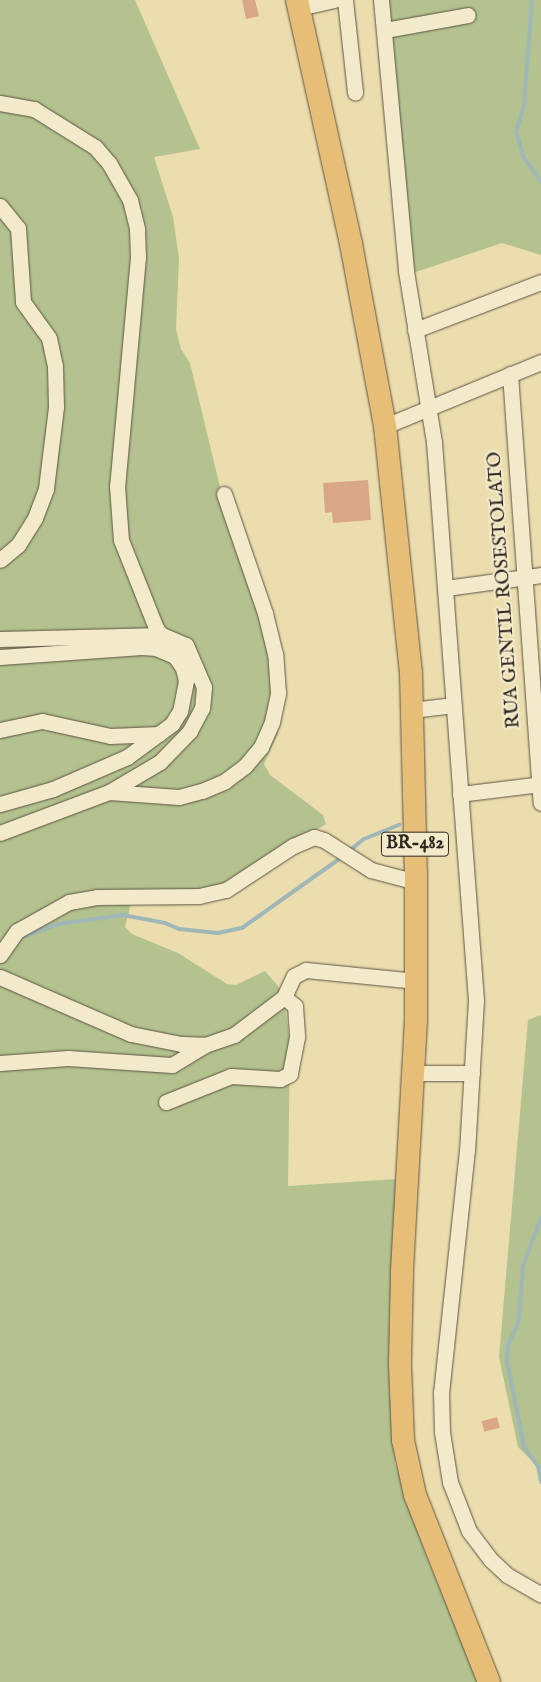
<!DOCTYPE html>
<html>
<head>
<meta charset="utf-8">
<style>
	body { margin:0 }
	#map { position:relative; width:541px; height:1682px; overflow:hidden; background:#ecddaf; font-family:"IM FELL English",serif }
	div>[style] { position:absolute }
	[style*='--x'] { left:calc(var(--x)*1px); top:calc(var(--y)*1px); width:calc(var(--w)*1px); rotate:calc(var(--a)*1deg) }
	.green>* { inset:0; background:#b3c28f }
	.stream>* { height:4px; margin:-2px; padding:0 2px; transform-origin:2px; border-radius:2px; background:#9fb8b7 }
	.building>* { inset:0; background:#d9a788; transform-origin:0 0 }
	.roads { filter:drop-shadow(0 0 1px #5e5442) drop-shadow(0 0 1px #5e5442) }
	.minor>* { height:15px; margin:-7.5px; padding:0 7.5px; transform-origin:7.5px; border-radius:7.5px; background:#f3e9cb }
	.highway>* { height:22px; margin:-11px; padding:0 11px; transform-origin:11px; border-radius:11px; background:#e6be78 }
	span { translate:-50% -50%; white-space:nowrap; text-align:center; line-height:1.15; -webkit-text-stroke:4.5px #f3e9cb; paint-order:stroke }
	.shield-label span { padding:1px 4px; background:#f3e9cb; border:1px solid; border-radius:4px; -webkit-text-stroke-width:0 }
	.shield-label { font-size:18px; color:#2f261e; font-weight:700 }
	.street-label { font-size:19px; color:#2f261e }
</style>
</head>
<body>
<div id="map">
	<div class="green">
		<div style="clip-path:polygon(0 0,135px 0,200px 149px,154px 157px,173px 217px,179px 258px,176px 329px,181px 349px,190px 363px,228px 520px,282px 692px,278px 734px,264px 764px,270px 775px,323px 815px,326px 824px,235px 881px,200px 892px,132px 900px,125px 927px,132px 934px,178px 953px,227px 984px,236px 985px,265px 971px,283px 992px,290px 1042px,288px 1186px,397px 1179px,390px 1309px,395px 1463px,424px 1550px,478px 1682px,0 1682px)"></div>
		<div style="clip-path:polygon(387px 0,541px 0,541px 255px,502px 243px,410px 274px)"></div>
		<div style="clip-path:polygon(541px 1015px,541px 1470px,518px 1447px,499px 1357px,528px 1020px)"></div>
	</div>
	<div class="stream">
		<div style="--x:532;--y:0;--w:105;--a:94.4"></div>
		<div style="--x:524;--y:105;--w:27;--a:107"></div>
		<div style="--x:516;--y:131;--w:26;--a:74"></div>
		<div style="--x:523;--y:156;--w:32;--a:55"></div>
		<div style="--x:349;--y:851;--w:19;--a:-39"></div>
		<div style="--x:364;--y:839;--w:38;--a:-22"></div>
		<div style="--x:18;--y:939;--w:43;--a:-20.6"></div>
		<div style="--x:58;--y:924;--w:66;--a:-7.9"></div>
		<div style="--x:123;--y:915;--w:43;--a:10.8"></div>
		<div style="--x:165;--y:923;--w:15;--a:23"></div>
		<div style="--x:179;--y:929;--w:39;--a:6"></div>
		<div style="--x:218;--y:933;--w:25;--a:-12"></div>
		<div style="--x:242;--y:928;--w:123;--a:-35.4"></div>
		<div style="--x:541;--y:1218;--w:51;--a:110.6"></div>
		<div style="--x:523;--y:1266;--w:54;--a:94.2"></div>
		<div style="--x:519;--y:1320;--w:28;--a:113"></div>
		<div style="--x:508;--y:1346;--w:15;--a:94"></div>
		<div style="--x:507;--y:1361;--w:88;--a:78.8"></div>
		<div style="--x:524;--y:1447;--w:24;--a:54"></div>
		<div style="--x:538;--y:1466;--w:16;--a:79"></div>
	</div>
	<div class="building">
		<div style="clip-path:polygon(242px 0,255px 0,259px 16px,246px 19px)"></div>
		<div style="clip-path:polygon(368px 480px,371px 520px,333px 523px,332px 512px,325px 513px,323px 483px)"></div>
		<div style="left:497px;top:1417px;width:11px;height:16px;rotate:75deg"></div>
	</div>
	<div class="roads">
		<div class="minor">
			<div style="--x:345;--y:0;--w:93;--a:83.8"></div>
			<div style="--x:381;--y:0;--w:272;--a:84.7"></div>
			<div style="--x:406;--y:271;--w:173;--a:80.7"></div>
			<div style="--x:434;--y:442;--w:560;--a:85.7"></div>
			<div style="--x:476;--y:1000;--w:150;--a:93.4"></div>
			<div style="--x:467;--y:1150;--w:243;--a:96.1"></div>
			<div style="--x:441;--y:1392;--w:40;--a:88.6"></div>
			<div style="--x:442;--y:1432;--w:51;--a:80.9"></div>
			<div style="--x:450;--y:1482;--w:53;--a:68.8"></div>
			<div style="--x:469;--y:1531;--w:36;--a:53"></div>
			<div style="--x:491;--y:1560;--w:22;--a:43"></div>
			<div style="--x:507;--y:1575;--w:39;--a:30"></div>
			<div style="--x:299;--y:8;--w:36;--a:-13"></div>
			<div style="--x:385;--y:30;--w:84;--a:-10.2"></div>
			<div style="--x:0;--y:103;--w:35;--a:10"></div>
			<div style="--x:34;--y:109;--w:72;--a:31.9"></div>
			<div style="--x:95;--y:147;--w:21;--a:49"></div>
			<div style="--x:109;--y:163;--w:43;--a:60.4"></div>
			<div style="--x:130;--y:200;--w:30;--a:76"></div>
			<div style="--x:137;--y:229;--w:28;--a:88"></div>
			<div style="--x:138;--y:257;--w:230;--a:95.2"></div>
			<div style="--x:117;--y:486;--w:54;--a:85.8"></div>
			<div style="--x:121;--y:540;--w:95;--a:68.3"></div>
			<div style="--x:156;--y:628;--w:48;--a:56"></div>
			<div style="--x:183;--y:668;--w:13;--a:77"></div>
			<div style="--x:186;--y:681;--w:31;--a:101"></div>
			<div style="--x:180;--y:711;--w:15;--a:122"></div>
			<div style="--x:172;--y:724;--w:56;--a:143.7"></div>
			<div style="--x:127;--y:757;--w:81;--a:156.6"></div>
			<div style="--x:53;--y:789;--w:55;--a:164.2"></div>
			<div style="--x:0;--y:206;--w:28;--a:51"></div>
			<div style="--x:18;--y:228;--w:74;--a:86.1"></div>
			<div style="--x:23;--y:302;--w:44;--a:54.2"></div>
			<div style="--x:49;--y:338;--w:29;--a:78"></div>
			<div style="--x:55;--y:366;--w:41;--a:88.6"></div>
			<div style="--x:56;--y:407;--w:83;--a:97"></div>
			<div style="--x:46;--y:489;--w:31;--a:111"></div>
			<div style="--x:35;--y:518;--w:32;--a:122"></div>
			<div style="--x:18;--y:545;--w:23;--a:140"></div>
			<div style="--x:415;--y:330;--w:135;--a:-20.9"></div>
			<div style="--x:510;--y:374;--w:430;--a:85.9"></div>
			<div style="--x:385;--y:426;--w:169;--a:-22.3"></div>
			<div style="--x:446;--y:588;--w:96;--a:-7.8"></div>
			<div style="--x:0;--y:639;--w:162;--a:-1.4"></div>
			<div style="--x:162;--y:635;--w:26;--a:23"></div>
			<div style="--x:186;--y:645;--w:46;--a:66.8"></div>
			<div style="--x:204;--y:687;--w:21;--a:95"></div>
			<div style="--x:202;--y:708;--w:26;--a:118"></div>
			<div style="--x:190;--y:731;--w:43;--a:134.1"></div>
			<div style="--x:160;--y:762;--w:59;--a:149.5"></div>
			<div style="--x:109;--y:792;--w:116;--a:159.4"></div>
			<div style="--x:0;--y:657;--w:142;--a:-4"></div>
			<div style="--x:142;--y:647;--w:14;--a:4"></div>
			<div style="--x:156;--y:648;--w:23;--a:23"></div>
			<div style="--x:412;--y:710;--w:42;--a:-6.8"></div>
			<div style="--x:0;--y:730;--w:43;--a:-12.1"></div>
			<div style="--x:42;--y:721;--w:70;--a:12.4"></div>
			<div style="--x:110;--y:736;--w:49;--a:-2.3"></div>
			<div style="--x:109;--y:792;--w:70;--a:4.1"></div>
			<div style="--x:179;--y:797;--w:24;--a:-15"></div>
			<div style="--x:202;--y:791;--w:25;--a:-23"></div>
			<div style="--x:225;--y:781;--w:25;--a:-37"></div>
			<div style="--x:245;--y:766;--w:25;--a:-50"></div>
			<div style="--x:261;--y:747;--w:27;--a:-66"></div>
			<div style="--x:272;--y:722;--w:30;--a:-78"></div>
			<div style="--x:278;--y:693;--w:39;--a:-94"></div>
			<div style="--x:275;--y:654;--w:42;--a:-103.7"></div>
			<div style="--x:265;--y:613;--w:126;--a:-109"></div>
			<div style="--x:460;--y:794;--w:82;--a:-7"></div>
			<div style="--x:0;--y:955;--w:29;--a:-55"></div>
			<div style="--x:17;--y:931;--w:60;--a:-29.1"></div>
			<div style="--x:69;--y:902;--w:28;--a:-10"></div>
			<div style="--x:97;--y:897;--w:102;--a:-0.6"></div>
			<div style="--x:199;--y:896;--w:28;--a:-13"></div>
			<div style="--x:226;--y:890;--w:80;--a:-33.3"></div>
			<div style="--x:293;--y:846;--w:23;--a:-23"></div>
			<div style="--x:314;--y:837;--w:10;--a:17"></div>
			<div style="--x:324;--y:840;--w:56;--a:32.6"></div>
			<div style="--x:371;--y:870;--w:47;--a:14.9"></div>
			<div style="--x:0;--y:977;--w:143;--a:23.5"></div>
			<div style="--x:131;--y:1034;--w:51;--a:11.3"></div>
			<div style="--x:181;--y:1044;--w:24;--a:2"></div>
			<div style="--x:205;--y:1045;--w:31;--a:-19"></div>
			<div style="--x:234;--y:1035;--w:63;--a:-37.2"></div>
			<div style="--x:284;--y:997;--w:14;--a:39"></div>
			<div style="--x:295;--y:1006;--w:31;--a:86"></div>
			<div style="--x:297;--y:1037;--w:38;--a:101"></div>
			<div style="--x:290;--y:1074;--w:11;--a:153"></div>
			<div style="--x:280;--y:1079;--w:49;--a:-176.5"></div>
			<div style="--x:231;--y:1076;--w:70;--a:158.2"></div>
			<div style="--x:284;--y:997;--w:23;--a:-65"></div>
			<div style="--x:294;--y:976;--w:13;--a:-27"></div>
			<div style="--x:306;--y:970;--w:111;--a:5.7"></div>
			<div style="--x:0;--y:1063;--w:68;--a:-4.2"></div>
			<div style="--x:68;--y:1058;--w:104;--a:3.9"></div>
			<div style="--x:172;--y:1065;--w:39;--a:-31"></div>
			<div style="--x:414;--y:1073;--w:58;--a:0"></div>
		</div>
		<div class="highway">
			<div style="--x:297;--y:0;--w:250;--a:77.5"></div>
			<div style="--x:351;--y:244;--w:185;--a:79.4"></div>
			<div style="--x:385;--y:426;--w:248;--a:84"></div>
			<div style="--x:411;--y:673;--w:200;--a:88.6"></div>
			<div style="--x:416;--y:873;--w:147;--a:90"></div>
			<div style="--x:416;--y:1020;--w:254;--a:93.2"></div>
			<div style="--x:402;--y:1274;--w:91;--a:91.3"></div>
			<div style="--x:400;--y:1365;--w:75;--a:87.7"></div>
			<div style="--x:403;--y:1440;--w:56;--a:77.7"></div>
			<div style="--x:415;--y:1495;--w:201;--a:68.4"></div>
		</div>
	</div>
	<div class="shield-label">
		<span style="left:415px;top:844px">BR-482</span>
	</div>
	<div class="street-label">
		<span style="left:505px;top:590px;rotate:-94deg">RUA GENTIL ROSESTOLATO</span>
	</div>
</div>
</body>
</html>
